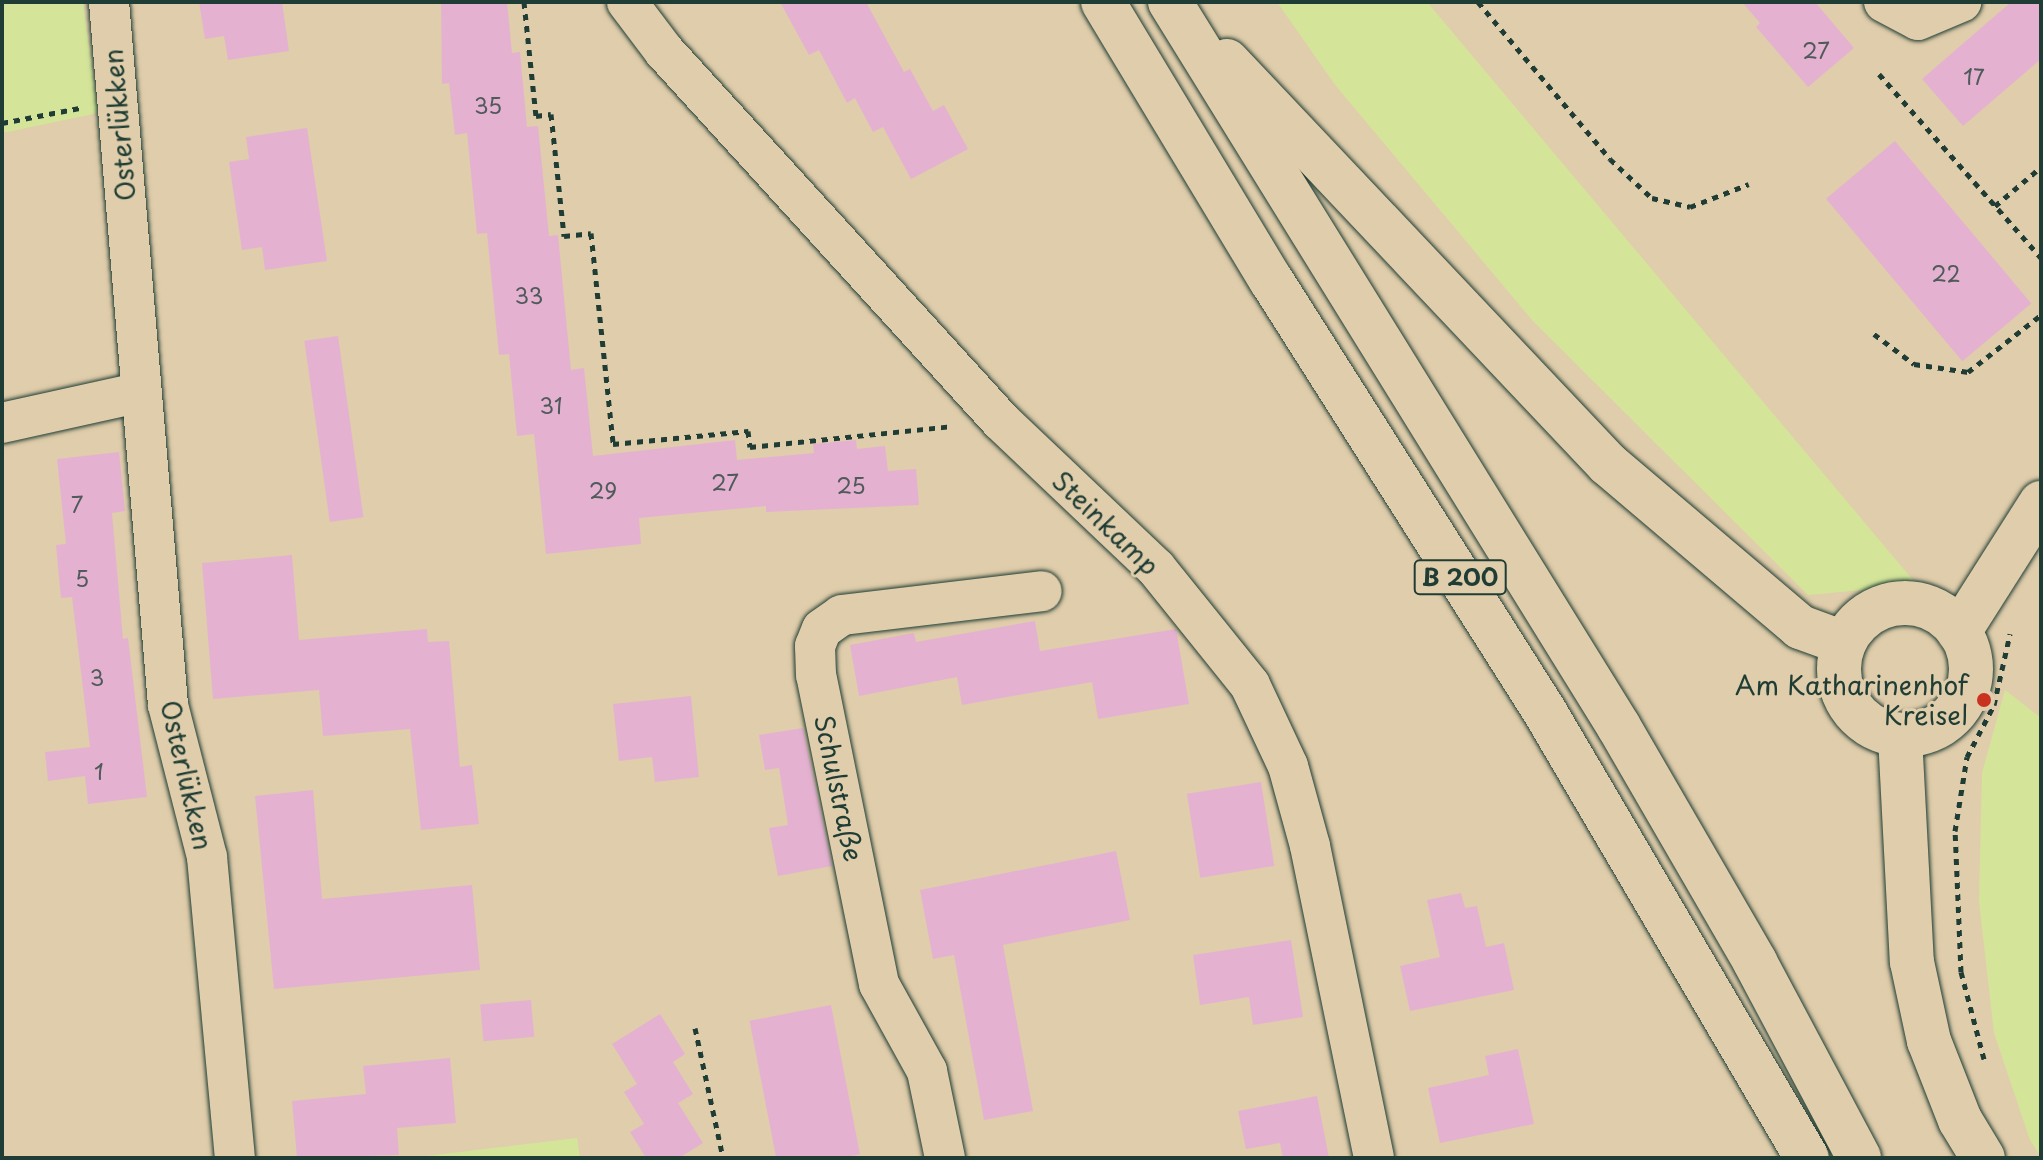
<!DOCTYPE html>
<html>
<head>
<meta charset="utf-8">
<style>
	body { margin:0 }
	#map { position:relative; width:2043px; height:1160px; overflow:hidden; background:#e0cdab; font-family:"Playpen Sans",sans-serif }
	div>[style] { position:absolute }
	[style*='--x'] { left:calc(var(--x)*1px); top:calc(var(--y)*1px); width:calc(var(--w)*1px); rotate:calc(var(--a)*1deg) }
	.green>* { inset:0; background:#d4e599 }
	.building>* { inset:0; background:#e4b2d0; transform-origin:0 0 }
	.path>* { height:5px; margin-top:-2.5px; transform-origin:0; background:repeating-linear-gradient(90deg,#1f3d34 0 6px,transparent 0 12px) }
	.roads { filter:drop-shadow(0 0 2px #1f3d34) drop-shadow(0 0 2px #1f3d34) }
	.minor>* { height:40px; margin:-20px; padding:0 20px; transform-origin:20px; border-radius:20px; background:#e0cdab }
	.tertiary>* { height:44px; margin:-22px; padding:0 22px; transform-origin:22px; border-radius:22px; background:#e0cdab }
	.secondary>* { height:44px; margin:-22px; padding:0 22px; transform-origin:22px; border-radius:22px; background:#e0cdab }
	.secondary>.ring { margin:-22px; padding:0; box-sizing:content-box; background:none; border:44px solid #e0cdab; border-radius:50% }
	.trunk>* { height:44px; margin:-22px; padding:0 22px; transform-origin:22px; border-radius:22px; background:#e0cdab }
	.dots>* { width:22px; height:22px; translate:-50% -50%; box-sizing:border-box; border:4px solid #e0cdab; border-radius:50% }
	span { translate:-50% -50%; white-space:nowrap; text-align:center; line-height:1.15; -webkit-text-stroke:6px #e0cdab; paint-order:stroke }
	.number-label { font-size:22px; color:#505a5b }
	.number-label span { -webkit-text-stroke-width:0 }
	.shield-label span { padding:2px 6px; background:#e0cdab; border:2px solid; border-radius:6px; -webkit-text-stroke-width:0 }
	.shield-label { font-size:24px; color:#1f3d34; font-weight:700 }
	.street-label { font-size:26px; color:#1f3d34 }
	.poi-label { font-size:26px; color:#1f3d34 }
	.right { translate:-100% -50%; text-align:right }
	.frame { position:absolute; inset:0; border:4px solid #1f3d34; pointer-events:none }
</style>
</head>
<body>
<div id="map">
	<div class="green">
		<div style="clip-path:polygon(2px 2px,83px 2px,98px 113px,2px 133px)"></div>
		<div style="clip-path:polygon(1277px 2px,1427px 2px,1917px 585px,1808px 595px,1533px 321px,1336px 86px)"></div>
		<div style="clip-path:polygon(2005px 690px,2041px 718px,2041px 1157px,2030px 1140px,1994px 1033px,1979px 901px,1982px 773px)"></div>
		<div style="clip-path:polygon(577px 1138px,580px 1158px,411px 1158px)"></div>
	</div>
	<div class="building">
		<div style="clip-path:polygon(199px 2px,282px 2px,289px 51px,228px 60px,224px 36px,205px 39px)"></div>
		<div style="clip-path:polygon(441px 2px,507px 2px,512px 53px,520px 52px,527px 127px,538px 126px,549px 236px,558px 235px,571px 370px,584px 368px,593px 456px,735px 440px,737px 460px,814px 453px,813px 444px,856px 440px,857px 449px,885px 446px,888px 471px,916px 469px,919px 505px,766px 512px,766px 506px,639px 518px,641px 544px,546px 554px,534px 434px,517px 436px,509px 354px,499px 355px,487px 233px,477px 234px,467px 133px,455px 135px,449px 83px,442px 84px)"></div>
		<div style="clip-path:polygon(780px 2px,866px 2px,904px 72px,910px 69px,933px 111px,944px 105px,968px 149px,911px 179px,883px 127px,873px 132px,855px 98px,847px 103px,819px 50px,809px 55px)"></div>
		<div style="clip-path:polygon(1742px 2px,1815px 2px,1854px 48px,1808px 87px,1756px 27px,1760px 23px)"></div>
		<div style="clip-path:polygon(2011px 2px,2041px 2px,2041px 59px,1963px 126px,1922px 79px)"></div>
		<div style="clip-path:polygon(307px 128px,327px 261px,265px 270px,262px 247px,242px 250px,229px 162px,249px 159px,246px 137px)"></div>
		<div style="left:1895px;top:141px;width:212px;height:90px;rotate:50deg"></div>
		<div style="left:338px;top:336px;width:183px;height:34px;rotate:82deg"></div>
		<div style="clip-path:polygon(119px 452px,125px 511px,112px 513px,123px 639px,128px 638px,147px 797px,88px 804px,85px 776px,48px 781px,45px 752px,90px 747px,72px 597px,61px 598px,56px 545px,66px 544px,57px 459px)"></div>
		<div style="clip-path:polygon(292px 555px,299px 640px,427px 629px,428px 642px,449px 641px,460px 767px,472px 765px,479px 824px,421px 830px,410px 729px,323px 736px,319px 690px,213px 699px,202px 563px)"></div>
		<div style="clip-path:polygon(1035px 621px,1040px 651px,1176px 629px,1189px 704px,1098px 719px,1092px 682px,962px 705px,957px 677px,859px 696px,850px 645px,914px 633px,916px 642px)"></div>
		<div style="clip-path:polygon(691px 696px,699px 777px,655px 782px,652px 757px,619px 761px,613px 704px)"></div>
		<div style="clip-path:polygon(803px 728px,832px 866px,778px 876px,769px 828px,788px 825px,779px 768px,765px 770px,759px 735px)"></div>
		<div style="left:1261px;top:782px;width:85px;height:75px;rotate:81deg"></div>
		<div style="clip-path:polygon(313px 790px,322px 899px,472px 885px,480px 970px,274px 989px,255px 796px)"></div>
		<div style="clip-path:polygon(1116px 851px,1130px 920px,1003px 945px,1033px 1111px,984px 1120px,954px 955px,933px 959px,920px 890px)"></div>
		<div style="clip-path:polygon(1461px 893px,1465px 908px,1477px 906px,1486px 947px,1504px 943px,1514px 990px,1410px 1011px,1400px 966px,1440px 957px,1427px 900px)"></div>
		<div style="clip-path:polygon(1291px 940px,1303px 1017px,1253px 1025px,1249px 997px,1200px 1005px,1193px 955px)"></div>
		<div style="left:531px;top:1000px;width:37px;height:51px;rotate:85deg"></div>
		<div style="left:831px;top:1005px;width:152px;height:83px;rotate:79deg"></div>
		<div style="clip-path:polygon(660px 1014px,685px 1054px,673px 1062px,693px 1094px,678px 1103px,703px 1143px,679px 1158px,646px 1158px,630px 1132px,644px 1124px,624px 1092px,637px 1084px,612px 1044px)"></div>
		<div style="clip-path:polygon(1518px 1049px,1534px 1124px,1440px 1143px,1428px 1088px,1489px 1075px,1485px 1056px)"></div>
		<div style="clip-path:polygon(450px 1058px,456px 1123px,397px 1128px,399px 1155px,297px 1158px,292px 1101px,366px 1094px,363px 1066px)"></div>
		<div style="clip-path:polygon(1317px 1096px,1329px 1158px,1283px 1158px,1280px 1143px,1246px 1149px,1238px 1111px)"></div>
	</div>
	<div class="path">
		<div style="--x:524;--y:2;--w:115;--a:84"></div>
		<div style="--x:536;--y:116;--w:15;--a:-8"></div>
		<div style="--x:551;--y:114;--w:123;--a:83.9"></div>
		<div style="--x:564;--y:236;--w:27;--a:-6"></div>
		<div style="--x:591;--y:233;--w:212;--a:84"></div>
		<div style="--x:613;--y:444;--w:136;--a:-5.5"></div>
		<div style="--x:748;--y:431;--w:16;--a:83"></div>
		<div style="--x:750;--y:447;--w:203;--a:-5.9"></div>
		<div style="--x:1478;--y:2;--w:205;--a:49.9"></div>
		<div style="--x:1610;--y:159;--w:57;--a:42.9"></div>
		<div style="--x:1652;--y:198;--w:39;--a:13"></div>
		<div style="--x:1690;--y:207;--w:63;--a:-21.3"></div>
		<div style="--x:1879;--y:74;--w:245;--a:48.6"></div>
		<div style="--x:2;--y:123;--w:79;--a:-10.9"></div>
		<div style="--x:1995;--y:206;--w:60;--a:-40.3"></div>
		<div style="--x:1874;--y:334;--w:50;--a:36.9"></div>
		<div style="--x:1914;--y:364;--w:55;--a:8.4"></div>
		<div style="--x:1968;--y:372;--w:93;--a:-38"></div>
		<div style="--x:695;--y:1028;--w:133;--a:77.8"></div>
		<div style="--x:1984;--y:1059;--w:90;--a:-104.8"></div>
		<div style="--x:1961;--y:972;--w:141;--a:-92.4"></div>
		<div style="--x:1955;--y:831;--w:75;--a:-80.8"></div>
		<div style="--x:1967;--y:757;--w:59;--a:-62.6"></div>
		<div style="--x:1994;--y:705;--w:73;--a:-77.3"></div>
	</div>
	<div class="roads">
		<div class="minor">
			<div style="--x:109;--y:2;--w:705;--a:85.2"></div>
			<div style="--x:168;--y:705;--w:157;--a:75.6"></div>
			<div style="--x:207;--y:857;--w:302;--a:84.7"></div>
			<div style="--x:627;--y:2;--w:61;--a:52.9"></div>
			<div style="--x:664;--y:51;--w:500;--a:47.67"></div>
			<div style="--x:1001;--y:421;--w:214;--a:43.5"></div>
			<div style="--x:1156;--y:568;--w:150;--a:51.2"></div>
			<div style="--x:1250;--y:685;--w:89;--a:64.9"></div>
			<div style="--x:1288;--y:766;--w:83;--a:74.6"></div>
			<div style="--x:1310;--y:846;--w:318;--a:78.4"></div>
			<div style="--x:1884;--y:2;--w:38;--a:28"></div>
			<div style="--x:1918;--y:20;--w:47;--a:-22.7"></div>
			<div style="--x:2;--y:423;--w:143;--a:-12.5"></div>
			<div style="--x:945;--y:1158;--w:89;--a:-101.7"></div>
			<div style="--x:927;--y:1071;--w:99;--a:-118.9"></div>
			<div style="--x:879;--y:984;--w:315;--a:-101.5"></div>
			<div style="--x:816;--y:675;--w:29;--a:-92"></div>
			<div style="--x:815;--y:646;--w:18;--a:-68"></div>
			<div style="--x:822;--y:629;--w:24;--a:-35"></div>
			<div style="--x:842;--y:615;--w:201;--a:-6.8"></div>
		</div>
		<div class="tertiary">
			<div style="--x:1959;--y:632;--w:153;--a:-57.6"></div>
		</div>
		<div class="secondary">
			<div class="ring" style="left:1839px;top:603px;width:88px;height:88px"></div>
			<div style="--x:1900;--y:736;--w:226;--a:87"></div>
			<div style="--x:1912;--y:962;--w:81;--a:77.9"></div>
			<div style="--x:1929;--y:1041;--w:85;--a:68.6"></div>
			<div style="--x:1960;--y:1120;--w:44;--a:58.8"></div>
		</div>
		<div class="trunk">
			<div style="--x:1103;--y:2;--w:325;--a:58.9"></div>
			<div style="--x:1271;--y:280;--w:512;--a:57.61"></div>
			<div style="--x:1545;--y:712;--w:517;--a:59.57"></div>
			<div style="--x:1170;--y:2;--w:853;--a:58.23"></div>
			<div style="--x:1619;--y:727;--w:272;--a:59.9"></div>
			<div style="--x:1755;--y:962;--w:222;--a:62"></div>
			<div style="--x:1227;--y:61;--w:555;--a:46.61"></div>
			<div style="--x:1608;--y:464;--w:252;--a:40.3"></div>
			<div style="--x:1800;--y:627;--w:47;--a:20"></div>
		</div>
	</div>
	<div class="dots">
		<div style="left:1984px;top:700px;background:#c8321e"></div>
	</div>
	<div class="number-label">
		<span style="left:1816px;top:50px">27</span>
		<span style="left:1974px;top:76px">17</span>
		<span style="left:488px;top:105px">35</span>
		<span style="left:1946px;top:273px">22</span>
		<span style="left:529px;top:295px">33</span>
		<span style="left:551px;top:405px">31</span>
		<span style="left:725px;top:482px">27</span>
		<span style="left:851px;top:485px">25</span>
		<span style="left:603px;top:490px">29</span>
		<span style="left:77px;top:504px">7</span>
		<span style="left:82px;top:578px">5</span>
		<span style="left:97px;top:677px">3</span>
		<span style="left:99px;top:771px">1</span>
	</div>
	<div class="shield-label">
		<span style="left:1460px;top:577px">B 200</span>
	</div>
	<div class="street-label">
		<span style="left:119px;top:125px;rotate:-95deg">Osterlükken</span>
		<span style="left:1106px;top:523px;rotate:44deg">Steinkamp</span>
		<span style="left:187px;top:775px;rotate:77deg">Osterlükken</span>
		<span style="left:839px;top:788px;rotate:78deg">Schulstraße</span>
	</div>
	<div class="poi-label">
		<span class="right" style="left:1968px;top:700px">Am Katharinenhof<br>Kreisel</span>
	</div>
	<div class="frame"></div>
</div>
</body>
</html>
